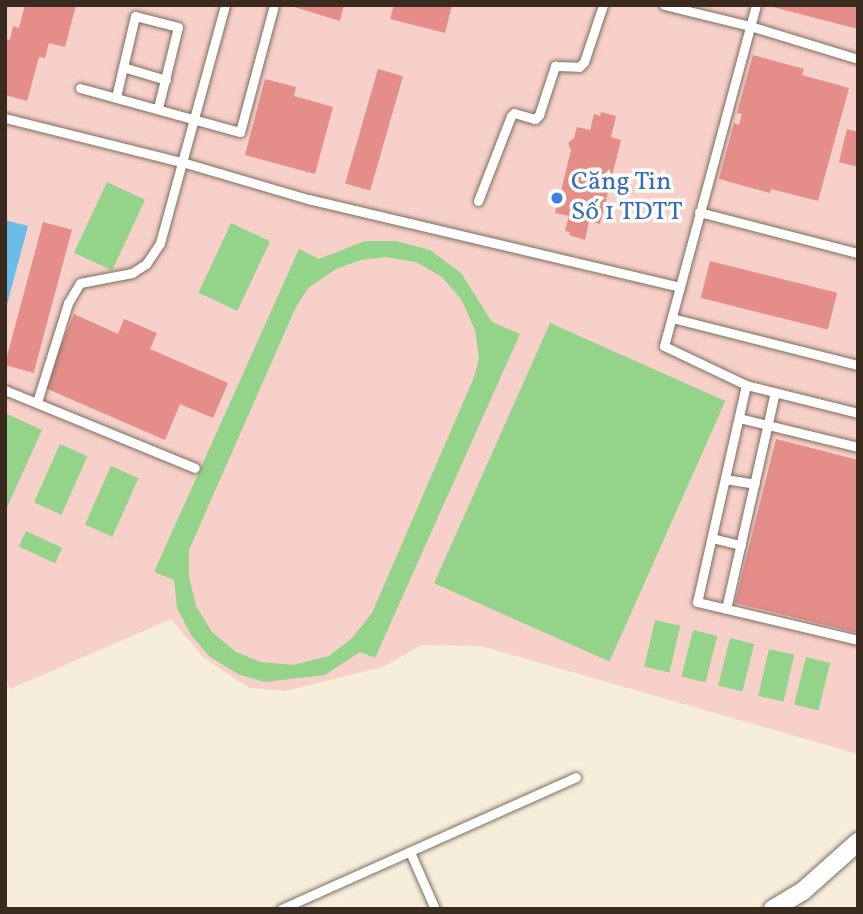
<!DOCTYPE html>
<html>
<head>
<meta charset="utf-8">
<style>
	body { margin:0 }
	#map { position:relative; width:863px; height:914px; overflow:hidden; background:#f6edda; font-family:Vollkorn,serif }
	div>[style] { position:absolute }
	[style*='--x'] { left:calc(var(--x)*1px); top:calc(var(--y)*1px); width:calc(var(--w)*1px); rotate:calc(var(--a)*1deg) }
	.built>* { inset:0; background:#f7d0c9 }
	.green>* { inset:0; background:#94d38a; transform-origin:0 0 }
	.water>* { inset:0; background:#6abde6 }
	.building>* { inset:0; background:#e48d89; transform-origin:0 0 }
	.roads { filter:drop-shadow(0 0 2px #7c6e60) drop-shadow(0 0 2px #7c6e60) }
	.lane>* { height:9px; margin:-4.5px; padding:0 4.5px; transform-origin:4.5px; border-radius:4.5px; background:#fff }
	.street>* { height:18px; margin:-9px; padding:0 9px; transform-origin:9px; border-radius:9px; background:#fff }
	.dots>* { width:19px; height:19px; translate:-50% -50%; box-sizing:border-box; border:4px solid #fdfcf7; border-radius:50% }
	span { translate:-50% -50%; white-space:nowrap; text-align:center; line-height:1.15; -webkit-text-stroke:7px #fdfcf7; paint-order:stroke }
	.shop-label { font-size:26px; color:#366cbe }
	.left { translate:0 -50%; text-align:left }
	.frame { position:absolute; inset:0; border:7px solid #3b2a1e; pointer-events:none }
</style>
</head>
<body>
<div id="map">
	<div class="built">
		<div style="clip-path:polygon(5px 5px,858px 5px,858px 754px,481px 646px,422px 645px,382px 667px,286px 691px,249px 688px,203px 657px,171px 619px,10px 689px,5px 674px)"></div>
	</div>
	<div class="green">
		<div style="left:107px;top:182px;width:42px;height:78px;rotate:25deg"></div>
		<div style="left:231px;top:223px;width:43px;height:77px;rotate:25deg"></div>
		<div style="clip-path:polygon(evenodd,365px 241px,396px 241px,430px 250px,461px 273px,492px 322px,520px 334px,375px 658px,360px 652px,325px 675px,265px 682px,240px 675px,210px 657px,191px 635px,177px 608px,174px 580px,154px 572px,299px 249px,319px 259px,365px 241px,385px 257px,416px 262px,442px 277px,461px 299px,475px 330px,479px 358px,475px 375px,372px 613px,352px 638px,329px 656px,293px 665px,261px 662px,236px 652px,212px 632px,196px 606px,189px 576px,189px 550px,295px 309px,308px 288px,336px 269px,361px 260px,385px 257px)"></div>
		<div style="left:550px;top:323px;width:192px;height:285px;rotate:24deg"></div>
		<div style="clip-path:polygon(5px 413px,42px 430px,5px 512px)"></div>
		<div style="left:60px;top:444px;width:30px;height:64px;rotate:24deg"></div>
		<div style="left:111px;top:466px;width:30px;height:64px;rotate:24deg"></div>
		<div style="left:26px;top:531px;width:40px;height:17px;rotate:25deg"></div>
		<div style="left:655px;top:620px;width:26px;height:48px;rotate:13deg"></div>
		<div style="left:693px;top:630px;width:25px;height:48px;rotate:14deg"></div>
		<div style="left:730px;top:638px;width:25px;height:49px;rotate:14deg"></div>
		<div style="left:769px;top:649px;width:26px;height:48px;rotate:13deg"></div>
		<div style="left:806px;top:657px;width:25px;height:49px;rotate:14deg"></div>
	</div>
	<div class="water">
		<div style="clip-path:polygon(5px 220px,28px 226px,5px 312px)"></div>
	</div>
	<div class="building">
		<div style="clip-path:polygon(25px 5px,76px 5px,65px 47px,49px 43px,45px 58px,39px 57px,27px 101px,5px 95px,5px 39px,10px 40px,13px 26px,19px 28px)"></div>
		<div style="clip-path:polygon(288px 5px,344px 5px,340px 21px)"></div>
		<div style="clip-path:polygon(394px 5px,452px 5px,445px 33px,390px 19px)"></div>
		<div style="clip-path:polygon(769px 5px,858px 5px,858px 29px,769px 6px)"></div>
		<div style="clip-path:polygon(753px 55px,804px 69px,802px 75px,849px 88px,818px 201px,771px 189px,770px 193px,719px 179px,734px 123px,739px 125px,742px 114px,737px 113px)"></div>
		<div style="left:378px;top:69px;width:26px;height:119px;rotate:16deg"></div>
		<div style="clip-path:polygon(265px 79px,296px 87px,294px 96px,333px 107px,315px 174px,245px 155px)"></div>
		<div style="clip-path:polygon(601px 112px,616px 116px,611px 137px,621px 140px,600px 224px,589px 221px,585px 240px,569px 235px,570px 232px,565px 231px,569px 216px,555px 213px,558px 201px,555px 198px,561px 191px,571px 150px,568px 143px,574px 138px,577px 127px,590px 130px,594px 114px,600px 116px)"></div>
		<div style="clip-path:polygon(847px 129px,858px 132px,858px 167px,839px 162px)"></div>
		<div style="left:43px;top:222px;width:30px;height:148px;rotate:15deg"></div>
		<div style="left:710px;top:261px;width:131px;height:38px;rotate:14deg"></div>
		<div style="clip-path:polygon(74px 314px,118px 334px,124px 319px,157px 333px,150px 349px,228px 383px,213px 418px,180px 404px,165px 440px,43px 387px)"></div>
		<div style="clip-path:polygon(776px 439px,858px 460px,858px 633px,735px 603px)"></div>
	</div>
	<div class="roads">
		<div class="lane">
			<div style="--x:664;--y:5;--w:89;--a:13.7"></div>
			<div style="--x:750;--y:26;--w:113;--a:17"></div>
			<div style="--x:756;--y:5;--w:353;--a:105.1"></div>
			<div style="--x:664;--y:346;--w:91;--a:25.4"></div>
			<div style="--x:746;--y:385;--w:115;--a:14"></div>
			<div style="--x:123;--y:67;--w:45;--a:16.8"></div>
			<div style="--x:80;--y:88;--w:166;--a:15.4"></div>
			<div style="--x:240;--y:132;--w:131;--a:-75"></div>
			<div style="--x:116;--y:97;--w:83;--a:-76.8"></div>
			<div style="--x:135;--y:16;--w:44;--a:14.3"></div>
			<div style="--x:178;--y:27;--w:83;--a:103.9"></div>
			<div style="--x:5;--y:118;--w:182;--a:14"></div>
			<div style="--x:182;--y:162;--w:131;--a:16.4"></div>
			<div style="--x:308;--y:199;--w:382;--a:13.3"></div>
			<div style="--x:478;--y:201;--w:91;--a:-68.8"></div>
			<div style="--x:511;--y:116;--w:4;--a:-45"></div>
			<div style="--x:514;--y:113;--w:22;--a:16"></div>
			<div style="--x:535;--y:119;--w:6;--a:-45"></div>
			<div style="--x:539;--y:115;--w:52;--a:-71.9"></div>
			<div style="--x:555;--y:66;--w:24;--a:2"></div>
			<div style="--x:579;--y:67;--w:7;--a:-45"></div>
			<div style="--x:584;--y:62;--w:60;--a:-71.6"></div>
			<div style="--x:699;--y:212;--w:164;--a:14.5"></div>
			<div style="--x:672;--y:318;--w:192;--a:14.2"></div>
			<div style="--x:746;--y:385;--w:222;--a:102.7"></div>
			<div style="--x:697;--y:602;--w:165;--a:13.3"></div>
			<div style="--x:5;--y:390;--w:205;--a:22.3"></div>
			<div style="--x:37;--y:402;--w:104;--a:-72.6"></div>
			<div style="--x:68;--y:303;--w:23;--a:-59"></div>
			<div style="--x:80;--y:283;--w:53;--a:-10.9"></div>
			<div style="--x:132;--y:273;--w:17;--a:-33"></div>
			<div style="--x:146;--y:264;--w:25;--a:-56"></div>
			<div style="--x:160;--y:243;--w:247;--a:-74.7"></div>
			<div style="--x:739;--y:418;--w:122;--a:13.7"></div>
			<div style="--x:725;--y:479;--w:30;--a:9"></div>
			<div style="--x:712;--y:538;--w:30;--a:14"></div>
			<div style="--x:726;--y:609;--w:222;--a:-77.3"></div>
			<div style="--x:410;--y:852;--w:62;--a:66.3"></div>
			<div style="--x:281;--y:909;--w:323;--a:-24.1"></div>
		</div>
		<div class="street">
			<div style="--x:773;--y:909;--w:35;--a:-31"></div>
			<div style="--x:803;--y:891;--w:74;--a:-41.7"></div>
		</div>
	</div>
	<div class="dots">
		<div style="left:557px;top:198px;background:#3f7fe0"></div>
	</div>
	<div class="shop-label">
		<span class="left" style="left:571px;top:198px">Căng Tin<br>Số 1 TDTT</span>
	</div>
	<div class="frame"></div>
</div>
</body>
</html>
